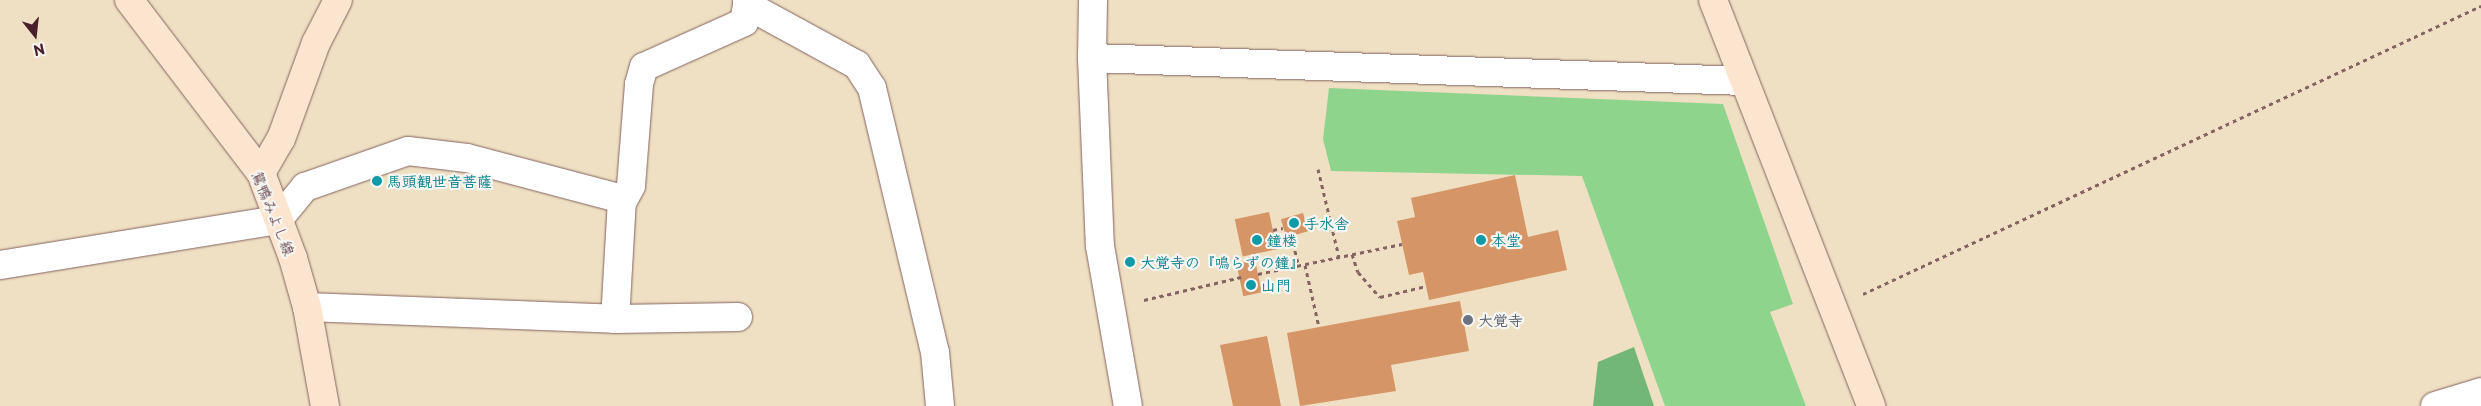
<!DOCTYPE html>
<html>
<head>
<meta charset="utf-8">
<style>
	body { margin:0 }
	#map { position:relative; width:2481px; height:406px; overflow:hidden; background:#efe0c3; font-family:"Playpen Sans","Klee One",sans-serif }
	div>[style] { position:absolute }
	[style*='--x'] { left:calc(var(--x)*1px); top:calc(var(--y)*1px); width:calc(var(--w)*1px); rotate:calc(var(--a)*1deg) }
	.green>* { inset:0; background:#8ed48d }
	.forest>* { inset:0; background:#72b678 }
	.building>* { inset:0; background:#d69566; transform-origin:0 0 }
	.path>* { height:3px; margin-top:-1.5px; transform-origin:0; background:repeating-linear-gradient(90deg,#846360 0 4px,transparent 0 8px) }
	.roads { filter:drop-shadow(0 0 1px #846360) drop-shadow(0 0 1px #846360) }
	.street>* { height:28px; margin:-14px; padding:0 14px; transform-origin:14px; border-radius:14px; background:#fff }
	.secondary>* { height:28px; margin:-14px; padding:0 14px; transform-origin:14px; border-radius:14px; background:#fce5cf }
	.dots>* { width:14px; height:14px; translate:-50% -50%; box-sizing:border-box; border:2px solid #f6f6f2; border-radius:50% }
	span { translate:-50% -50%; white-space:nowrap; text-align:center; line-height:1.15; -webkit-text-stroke:4.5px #f6f6f2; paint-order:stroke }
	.culture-label { font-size:15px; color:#0d838f; font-weight:700 }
	.left { translate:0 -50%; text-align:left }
	.street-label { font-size:15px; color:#4a1f2b }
	.worship-label { font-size:15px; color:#5b616d; font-weight:700 }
	.north { position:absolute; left:10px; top:10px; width:50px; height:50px; -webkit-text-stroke:4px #f6f6f2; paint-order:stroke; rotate:164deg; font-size:14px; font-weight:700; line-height:20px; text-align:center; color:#4a1f2b }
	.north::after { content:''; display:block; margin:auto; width:18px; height:22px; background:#4a1f2b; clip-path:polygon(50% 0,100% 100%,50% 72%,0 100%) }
</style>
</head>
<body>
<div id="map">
	<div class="green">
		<div style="clip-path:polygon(1329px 88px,1723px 104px,1793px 304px,1770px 312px,1806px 406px,1665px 406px,1582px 176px,1331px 171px,1323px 139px)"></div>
	</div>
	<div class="forest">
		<div style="clip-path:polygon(1634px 347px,1654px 406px,1593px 406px,1598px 362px)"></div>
	</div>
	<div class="building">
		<div style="clip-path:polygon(1515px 175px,1528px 237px,1558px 230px,1567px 270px,1429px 300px,1423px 272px,1409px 275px,1397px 221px,1415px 217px,1411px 198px)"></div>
		<div style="left:1269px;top:212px;width:38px;height:35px;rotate:78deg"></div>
		<div style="left:1303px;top:213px;width:19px;height:23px;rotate:74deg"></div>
		<div style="left:1255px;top:260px;width:33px;height:19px;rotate:78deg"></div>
		<div style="clip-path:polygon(1460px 301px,1469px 351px,1391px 365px,1396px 391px,1300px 406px,1287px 333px)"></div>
		<div style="clip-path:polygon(1267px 336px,1281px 406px,1233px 406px,1220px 345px)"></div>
	</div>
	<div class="path">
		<div style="--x:1318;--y:169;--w:90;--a:76.6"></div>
		<div style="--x:1273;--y:230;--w:10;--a:-11"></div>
		<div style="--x:1291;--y:235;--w:32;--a:76"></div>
		<div style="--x:1352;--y:254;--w:19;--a:72"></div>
		<div style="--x:1358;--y:272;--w:33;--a:49"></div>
		<div style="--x:1380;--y:297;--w:47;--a:-13.4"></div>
		<div style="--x:1305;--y:265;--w:64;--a:77.3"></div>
		<div style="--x:1258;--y:274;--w:147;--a:-11.8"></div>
		<div style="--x:1863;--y:294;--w:682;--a:-24.99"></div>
		<div style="--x:1144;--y:300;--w:100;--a:-13.3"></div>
	</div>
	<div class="roads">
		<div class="street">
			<div style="--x:747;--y:0;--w:5;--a:90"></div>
			<div style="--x:747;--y:5;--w:125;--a:28.6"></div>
			<div style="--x:857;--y:65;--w:27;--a:57"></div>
			<div style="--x:872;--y:88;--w:271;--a:76.6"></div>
			<div style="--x:935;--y:352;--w:54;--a:84.7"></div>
			<div style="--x:1093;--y:0;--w:58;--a:91"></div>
			<div style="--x:1092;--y:58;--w:188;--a:87.6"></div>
			<div style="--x:1100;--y:246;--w:162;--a:80.1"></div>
			<div style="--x:1092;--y:58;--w:652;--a:2.02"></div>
			<div style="--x:623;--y:201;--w:17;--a:-62"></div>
			<div style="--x:631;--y:186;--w:102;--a:-85.5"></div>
			<div style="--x:639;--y:84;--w:18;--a:-74"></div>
			<div style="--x:644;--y:67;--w:110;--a:-24.2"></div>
			<div style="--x:744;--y:22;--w:17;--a:-80"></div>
			<div style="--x:0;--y:265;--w:282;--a:-9.2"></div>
			<div style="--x:278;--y:220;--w:43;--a:-50.7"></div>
			<div style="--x:305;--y:187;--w:109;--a:-19.3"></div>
			<div style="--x:408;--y:151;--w:59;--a:6.8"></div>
			<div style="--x:467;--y:158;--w:160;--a:14.8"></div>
			<div style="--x:622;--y:199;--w:120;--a:93.3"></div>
			<div style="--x:307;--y:307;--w:308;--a:2.2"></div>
			<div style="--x:615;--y:319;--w:123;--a:-0.9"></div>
			<div style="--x:2435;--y:406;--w:48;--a:-16.9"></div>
		</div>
		<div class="secondary">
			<div style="--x:129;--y:0;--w:218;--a:52.7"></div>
			<div style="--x:261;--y:173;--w:91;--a:69.4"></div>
			<div style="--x:293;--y:258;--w:51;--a:74.1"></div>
			<div style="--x:307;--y:307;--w:101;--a:79.7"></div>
			<div style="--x:1713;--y:0;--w:436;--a:68.7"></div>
			<div style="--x:261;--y:173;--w:39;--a:-60"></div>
			<div style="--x:281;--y:139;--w:102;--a:-70"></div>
			<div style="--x:316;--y:43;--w:48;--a:-62.9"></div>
		</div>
	</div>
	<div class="dots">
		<div style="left:377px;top:181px;background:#0f9aa8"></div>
		<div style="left:1294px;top:223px;background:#0f9aa8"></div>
		<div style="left:1257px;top:240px;background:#0f9aa8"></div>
		<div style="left:1481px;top:240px;background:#0f9aa8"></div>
		<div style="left:1130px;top:262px;background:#0f9aa8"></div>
		<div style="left:1251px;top:285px;background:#0f9aa8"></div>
		<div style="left:1468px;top:320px;background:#6b7280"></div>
	</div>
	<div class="culture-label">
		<span class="left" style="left:387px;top:181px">馬頭観世音菩薩</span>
		<span class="left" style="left:1304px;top:223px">手水舎</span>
		<span class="left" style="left:1267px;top:240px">鐘楼</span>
		<span class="left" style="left:1491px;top:240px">本堂</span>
		<span class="left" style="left:1140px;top:262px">大覚寺の『鳴らずの鐘』</span>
		<span class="left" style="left:1261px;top:285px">山門</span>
	</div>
	<div class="street-label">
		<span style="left:274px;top:213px;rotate:68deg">鴛鴨みよし線</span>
	</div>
	<div class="worship-label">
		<span class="left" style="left:1478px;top:320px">大覚寺</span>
	</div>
	<div class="north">N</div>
</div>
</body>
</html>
